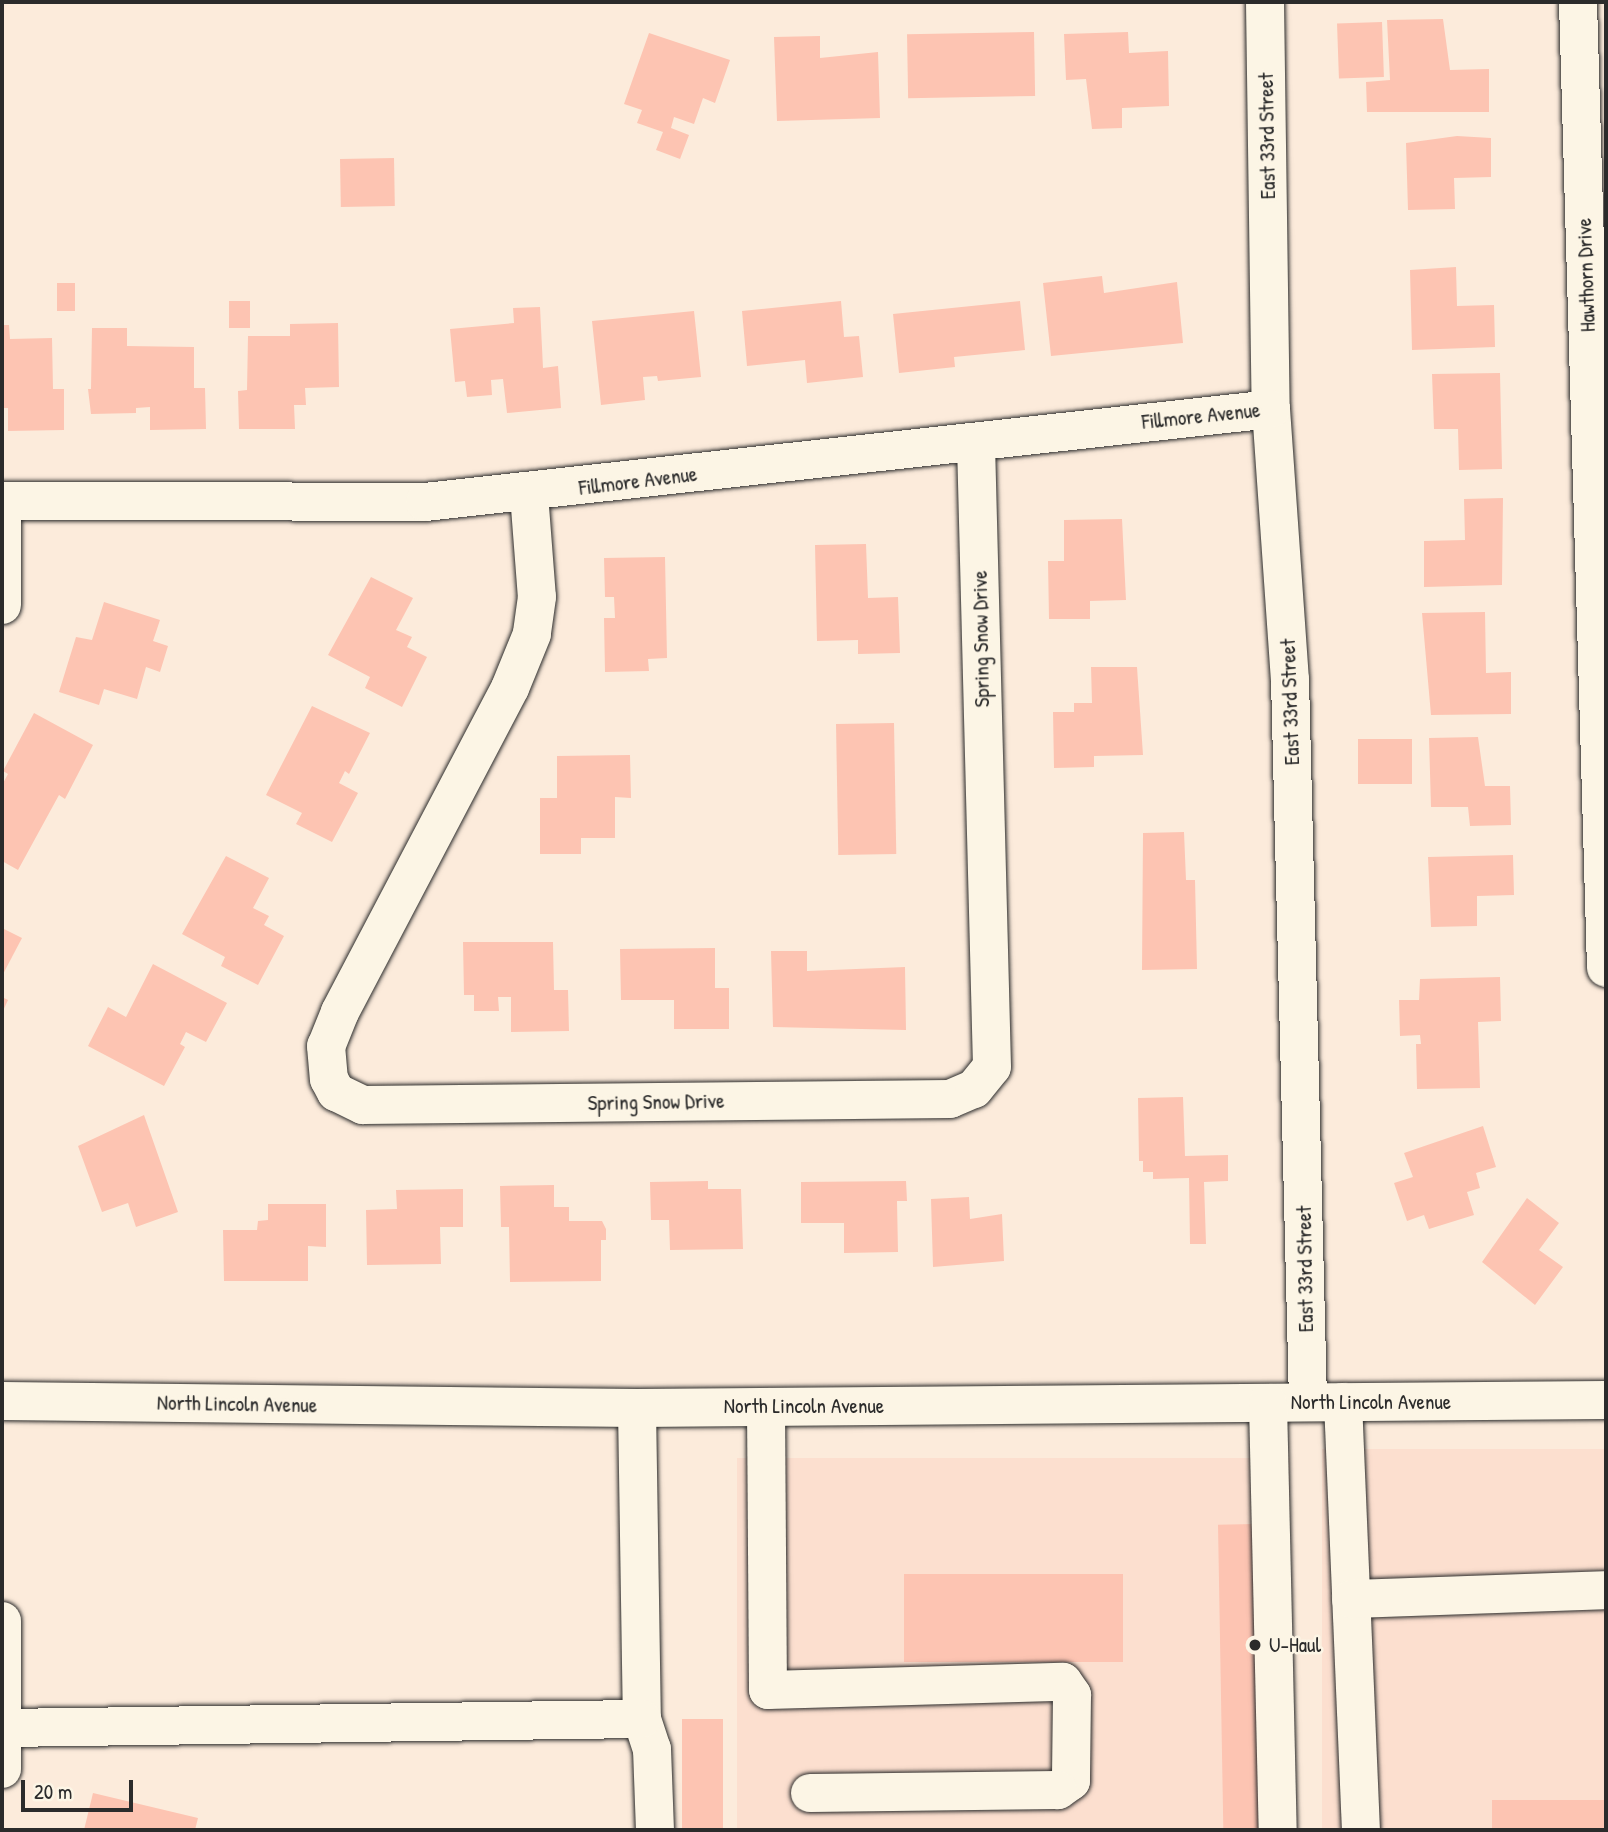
<!DOCTYPE html>
<html>
<head>
<meta charset="utf-8">
<style>
	body { margin:0 }
	#map { position:relative; width:1608px; height:1832px; overflow:hidden; background:#fcebdb; font-family:"Patrick Hand",sans-serif }
	div>[style] { position:absolute }
	[style*='--x'] { left:calc(var(--x)*1px); top:calc(var(--y)*1px); width:calc(var(--w)*1px); rotate:calc(var(--a)*1deg) }
	.built>* { inset:0; background:#fcdfcf; transform-origin:0 0 }
	.building>* { inset:0; background:#fdc4b2; transform-origin:0 0 }
	.roads { filter:drop-shadow(0 0 2px #2b2b2b) drop-shadow(0 0 2px #2b2b2b) }
	.minor>* { height:38px; margin:-19px; padding:0 19px; transform-origin:19px; border-radius:19px; background:#fcf5e5 }
	.dots>* { width:19px; height:19px; translate:-50% -50%; box-sizing:border-box; border:4px solid #fcf5e5; border-radius:50% }
	span { translate:-50% -50%; white-space:nowrap; text-align:center; line-height:1.15; -webkit-text-stroke:5px #fcf5e5; paint-order:stroke }
	.street-label { font-size:21px; color:#2b2b2b }
	.poi-label { font-size:21px; color:#2b2b2b }
	.left { translate:0 -50%; text-align:left }
	.frame { position:absolute; inset:0; border:4px solid #2b2b2b; pointer-events:none }
	.scale { position:absolute; left:21px; top:1780px; width:112px; height:32px; box-sizing:border-box; border:4px solid #2b2b2b; border-top:0; padding-left:9px; font-size:21px; line-height:24px; white-space:nowrap; color:#2b2b2b; -webkit-text-stroke:5px #fcf5e5; paint-order:stroke }
</style>
</head>
<body>
<div id="map">
	<div class="built">
		<div style="left:1606px;top:1449px;width:381px;height:284px;rotate:90deg"></div>
		<div style="left:737px;top:1458px;width:553px;height:372px"></div>
	</div>
	<div class="building">
		<div style="clip-path:polygon(1443px 19px,1450px 70px,1489px 69px,1489px 112px,1367px 112px,1366px 82px,1390px 80px,1387px 20px)"></div>
		<div style="left:1382px;top:22px;width:55px;height:45px;rotate:88deg"></div>
		<div style="left:1034px;top:32px;width:64px;height:127px;rotate:89deg"></div>
		<div style="clip-path:polygon(1128px 32px,1129px 53px,1168px 51px,1169px 106px,1122px 108px,1122px 128px,1092px 129px,1086px 79px,1066px 80px,1064px 34px)"></div>
		<div style="clip-path:polygon(649px 33px,730px 60px,715px 103px,703px 98px,694px 124px,674px 117px,671px 128px,689px 135px,680px 159px,656px 150px,663px 132px,637px 123px,642px 110px,624px 104px)"></div>
		<div style="clip-path:polygon(820px 36px,820px 58px,878px 52px,880px 118px,777px 121px,774px 37px)"></div>
		<div style="clip-path:polygon(1457px 136px,1491px 138px,1491px 177px,1454px 178px,1455px 209px,1408px 210px,1406px 143px)"></div>
		<div style="left:394px;top:158px;width:48px;height:54px;rotate:89deg"></div>
		<div style="clip-path:polygon(1456px 267px,1457px 306px,1494px 305px,1495px 347px,1412px 350px,1410px 270px)"></div>
		<div style="clip-path:polygon(1102px 276px,1104px 293px,1177px 282px,1183px 343px,1051px 356px,1043px 283px)"></div>
		<div style="left:57px;top:283px;width:18px;height:28px"></div>
		<div style="left:229px;top:301px;width:21px;height:27px"></div>
		<div style="clip-path:polygon(841px 301px,844px 337px,859px 336px,863px 377px,807px 383px,805px 360px,747px 366px,742px 311px)"></div>
		<div style="clip-path:polygon(1020px 301px,1025px 350px,954px 357px,955px 367px,899px 373px,893px 314px)"></div>
		<div style="clip-path:polygon(540px 307px,543px 368px,558px 366px,561px 408px,507px 413px,503px 379px,491px 380px,492px 395px,467px 397px,465px 381px,455px 382px,450px 329px,514px 323px,513px 308px)"></div>
		<div style="clip-path:polygon(694px 311px,701px 377px,658px 381px,657px 376px,643px 377px,645px 400px,601px 405px,592px 321px)"></div>
		<div style="clip-path:polygon(338px 323px,339px 387px,305px 388px,306px 405px,294px 405px,295px 429px,239px 429px,238px 391px,247px 390px,248px 336px,290px 336px,290px 324px)"></div>
		<div style="clip-path:polygon(2px 325px,9px 325px,10px 339px,52px 338px,53px 389px,64px 389px,64px 430px,8px 431px,8px 408px,2px 408px)"></div>
		<div style="clip-path:polygon(92px 328px,127px 328px,127px 346px,194px 347px,194px 388px,205px 388px,206px 429px,150px 430px,150px 407px,136px 408px,136px 413px,91px 414px,88px 389px,91px 389px)"></div>
		<div style="clip-path:polygon(1500px 373px,1502px 469px,1459px 470px,1458px 429px,1434px 429px,1432px 374px)"></div>
		<div style="clip-path:polygon(1503px 498px,1502px 585px,1424px 587px,1424px 541px,1465px 540px,1464px 499px)"></div>
		<div style="clip-path:polygon(1122px 519px,1126px 600px,1090px 601px,1090px 619px,1049px 619px,1048px 561px,1064px 561px,1064px 520px)"></div>
		<div style="clip-path:polygon(866px 544px,868px 598px,898px 597px,900px 653px,858px 654px,858px 640px,817px 641px,815px 545px)"></div>
		<div style="clip-path:polygon(665px 557px,667px 658px,648px 659px,649px 671px,605px 672px,604px 618px,615px 618px,614px 597px,605px 597px,604px 558px)"></div>
		<div style="clip-path:polygon(371px 577px,413px 598px,396px 630px,412px 637px,407px 647px,427px 657px,402px 707px,365px 688px,370px 677px,328px 655px)"></div>
		<div style="clip-path:polygon(104px 602px,160px 620px,153px 641px,168px 646px,160px 672px,146px 667px,137px 699px,104px 689px,99px 705px,59px 692px,76px 637px,92px 640px)"></div>
		<div style="clip-path:polygon(1485px 612px,1486px 673px,1511px 672px,1511px 714px,1431px 715px,1422px 613px)"></div>
		<div style="clip-path:polygon(1091px 667px,1137px 667px,1143px 755px,1094px 756px,1094px 767px,1054px 768px,1053px 712px,1074px 712px,1074px 703px,1092px 703px)"></div>
		<div style="clip-path:polygon(312px 706px,370px 733px,349px 774px,345px 771px,339px 783px,358px 793px,332px 842px,296px 824px,302px 813px,266px 795px)"></div>
		<div style="clip-path:polygon(34px 713px,93px 745px,65px 799px,59px 795px,18px 870px,2px 861px,2px 785px,8px 774px,3px 771px)"></div>
		<div style="left:894px;top:723px;width:131px;height:58px;rotate:89deg"></div>
		<div style="clip-path:polygon(1478px 737px,1485px 786px,1510px 786px,1511px 825px,1470px 826px,1468px 807px,1431px 807px,1429px 738px)"></div>
		<div style="left:1358px;top:739px;width:54px;height:45px"></div>
		<div style="clip-path:polygon(630px 755px,631px 798px,615px 797px,615px 838px,581px 838px,581px 854px,540px 854px,540px 798px,557px 798px,557px 756px)"></div>
		<div style="clip-path:polygon(1184px 832px,1186px 880px,1195px 880px,1197px 969px,1142px 970px,1143px 833px)"></div>
		<div style="clip-path:polygon(1513px 855px,1514px 895px,1477px 896px,1477px 926px,1431px 927px,1428px 857px)"></div>
		<div style="clip-path:polygon(226px 856px,269px 878px,253px 908px,269px 916px,264px 925px,284px 936px,258px 985px,221px 966px,225px 957px,182px 934px)"></div>
		<div style="clip-path:polygon(2px 928px,22px 938px,2px 976px)"></div>
		<div style="clip-path:polygon(463px 942px,553px 942px,554px 990px,568px 990px,569px 1031px,511px 1032px,511px 997px,498px 997px,499px 1011px,474px 1011px,474px 995px,464px 995px)"></div>
		<div style="clip-path:polygon(715px 948px,715px 988px,729px 988px,729px 1029px,674px 1029px,674px 1000px,621px 1000px,620px 949px)"></div>
		<div style="clip-path:polygon(771px 951px,807px 951px,807px 971px,905px 967px,906px 1030px,773px 1027px)"></div>
		<div style="clip-path:polygon(153px 964px,227px 1003px,206px 1042px,186px 1032px,180px 1044px,185px 1047px,164px 1086px,88px 1046px,108px 1007px,126px 1017px)"></div>
		<div style="clip-path:polygon(1500px 977px,1501px 1021px,1478px 1022px,1480px 1088px,1417px 1089px,1416px 1044px,1421px 1044px,1420px 1035px,1400px 1036px,1399px 1000px,1419px 1000px,1420px 979px)"></div>
		<div style="clip-path:polygon(2px 997px,8px 1000px,2px 1013px)"></div>
		<div style="clip-path:polygon(1183px 1097px,1185px 1156px,1228px 1155px,1228px 1181px,1204px 1182px,1206px 1244px,1190px 1244px,1189px 1178px,1153px 1179px,1153px 1172px,1143px 1172px,1143px 1161px,1139px 1161px,1138px 1098px)"></div>
		<div style="clip-path:polygon(144px 1115px,178px 1212px,136px 1227px,128px 1203px,102px 1212px,78px 1146px)"></div>
		<div style="clip-path:polygon(1483px 1126px,1496px 1167px,1476px 1173px,1480px 1188px,1467px 1192px,1474px 1215px,1429px 1229px,1424px 1215px,1407px 1221px,1394px 1183px,1413px 1177px,1404px 1153px)"></div>
		<div style="clip-path:polygon(708px 1181px,708px 1189px,741px 1189px,743px 1249px,670px 1250px,669px 1220px,651px 1220px,650px 1182px)"></div>
		<div style="clip-path:polygon(906px 1181px,907px 1201px,897px 1201px,898px 1252px,844px 1253px,844px 1223px,801px 1223px,801px 1182px)"></div>
		<div style="clip-path:polygon(554px 1185px,554px 1207px,569px 1207px,569px 1221px,602px 1221px,606px 1229px,606px 1240px,601px 1240px,601px 1281px,510px 1282px,509px 1227px,501px 1227px,500px 1186px)"></div>
		<div style="clip-path:polygon(463px 1189px,463px 1227px,440px 1227px,441px 1264px,367px 1265px,366px 1210px,397px 1209px,396px 1190px)"></div>
		<div style="clip-path:polygon(969px 1197px,970px 1219px,1002px 1214px,1004px 1261px,933px 1267px,931px 1199px)"></div>
		<div style="clip-path:polygon(1527px 1198px,1559px 1223px,1539px 1250px,1563px 1267px,1535px 1305px,1482px 1262px)"></div>
		<div style="clip-path:polygon(268px 1204px,326px 1204px,326px 1247px,308px 1246px,308px 1281px,224px 1281px,223px 1230px,257px 1230px,258px 1221px,268px 1220px)"></div>
		<div style="left:1254px;top:1524px;width:306px;height:36px;rotate:89deg"></div>
		<div style="left:1123px;top:1574px;width:88px;height:219px;rotate:90deg"></div>
		<div style="left:682px;top:1719px;width:41px;height:111px"></div>
		<div style="clip-path:polygon(93px 1793px,198px 1818px,195px 1830px,84px 1830px)"></div>
		<div style="left:1606px;top:1800px;width:30px;height:114px;rotate:90deg"></div>
	</div>
	<div class="roads">
		<div class="minor">
			<div style="--x:1265;--y:2;--w:407;--a:89.2"></div>
			<div style="--x:1271;--y:409;--w:272;--a:86"></div>
			<div style="--x:1290;--y:680;--w:722;--a:88.57"></div>
			<div style="--x:1578;--y:2;--w:966;--a:88.34"></div>
			<div style="--x:529;--y:494;--w:103;--a:85.6"></div>
			<div style="--x:537;--y:597;--w:37;--a:98"></div>
			<div style="--x:532;--y:634;--w:58;--a:112.2"></div>
			<div style="--x:510;--y:688;--w:366;--a:117.7"></div>
			<div style="--x:340;--y:1012;--w:37;--a:112"></div>
			<div style="--x:326;--y:1046;--w:33;--a:85"></div>
			<div style="--x:329;--y:1079;--w:15;--a:62"></div>
			<div style="--x:336;--y:1092;--w:30;--a:26"></div>
			<div style="--x:363;--y:1105;--w:587;--a:-0.59"></div>
			<div style="--x:950;--y:1099;--w:26;--a:-23"></div>
			<div style="--x:974;--y:1089;--w:28;--a:-51"></div>
			<div style="--x:992;--y:1067;--w:625;--a:-91.47"></div>
			<div style="--x:2;--y:501;--w:423;--a:0.1"></div>
			<div style="--x:425;--y:502;--w:851;--a:-6.27"></div>
			<div style="--x:2;--y:605;--w:104;--a:-90"></div>
			<div style="--x:2;--y:1401;--w:635;--a:0.63"></div>
			<div style="--x:637;--y:1408;--w:969;--a:-0.47"></div>
			<div style="--x:1343;--y:1402;--w:428;--a:87.6"></div>
			<div style="--x:1268;--y:1403;--w:427;--a:88.7"></div>
			<div style="--x:766;--y:1407;--w:283;--a:89.6"></div>
			<div style="--x:768;--y:1690;--w:295;--a:-1.6"></div>
			<div style="--x:1063;--y:1682;--w:16;--a:55"></div>
			<div style="--x:1072;--y:1695;--w:86;--a:90.7"></div>
			<div style="--x:1071;--y:1781;--w:16;--a:145"></div>
			<div style="--x:1058;--y:1790;--w:248;--a:179.3"></div>
			<div style="--x:637;--y:1408;--w:311;--a:89.1"></div>
			<div style="--x:642;--y:1719;--w:32;--a:72"></div>
			<div style="--x:652;--y:1749;--w:81;--a:87.9"></div>
			<div style="--x:1351;--y:1599;--w:255;--a:-2"></div>
			<div style="--x:2;--y:1621;--w:148;--a:90"></div>
			<div style="--x:3;--y:1728;--w:639;--a:-0.81"></div>
		</div>
	</div>
	<div class="dots">
		<div style="left:1255px;top:1645px;background:#2b2b2b"></div>
	</div>
	<div class="street-label">
		<span style="left:1267px;top:136px;rotate:-91deg">East 33rd Street</span>
		<span style="left:1586px;top:275px;rotate:-92deg">Hawthorn Drive</span>
		<span style="left:1201px;top:416px;rotate:-6deg">Fillmore Avenue</span>
		<span style="left:638px;top:481px;rotate:-7deg">Fillmore Avenue</span>
		<span style="left:981px;top:639px;rotate:-91deg">Spring Snow Drive</span>
		<span style="left:1290px;top:702px;rotate:-92deg">East 33rd Street</span>
		<span style="left:656px;top:1102px;rotate:-1deg">Spring Snow Drive</span>
		<span style="left:1305px;top:1269px;rotate:-91deg">East 33rd Street</span>
		<span style="left:1371px;top:1402px">North Lincoln Avenue</span>
		<span style="left:237px;top:1404px;rotate:1deg">North Lincoln Avenue</span>
		<span style="left:804px;top:1406px">North Lincoln Avenue</span>
	</div>
	<div class="poi-label">
		<span class="left" style="left:1269px;top:1645px">U-Haul</span>
	</div>
	<div class="frame"></div>
	<div class="scale">20 m</div>
</div>
</body>
</html>
